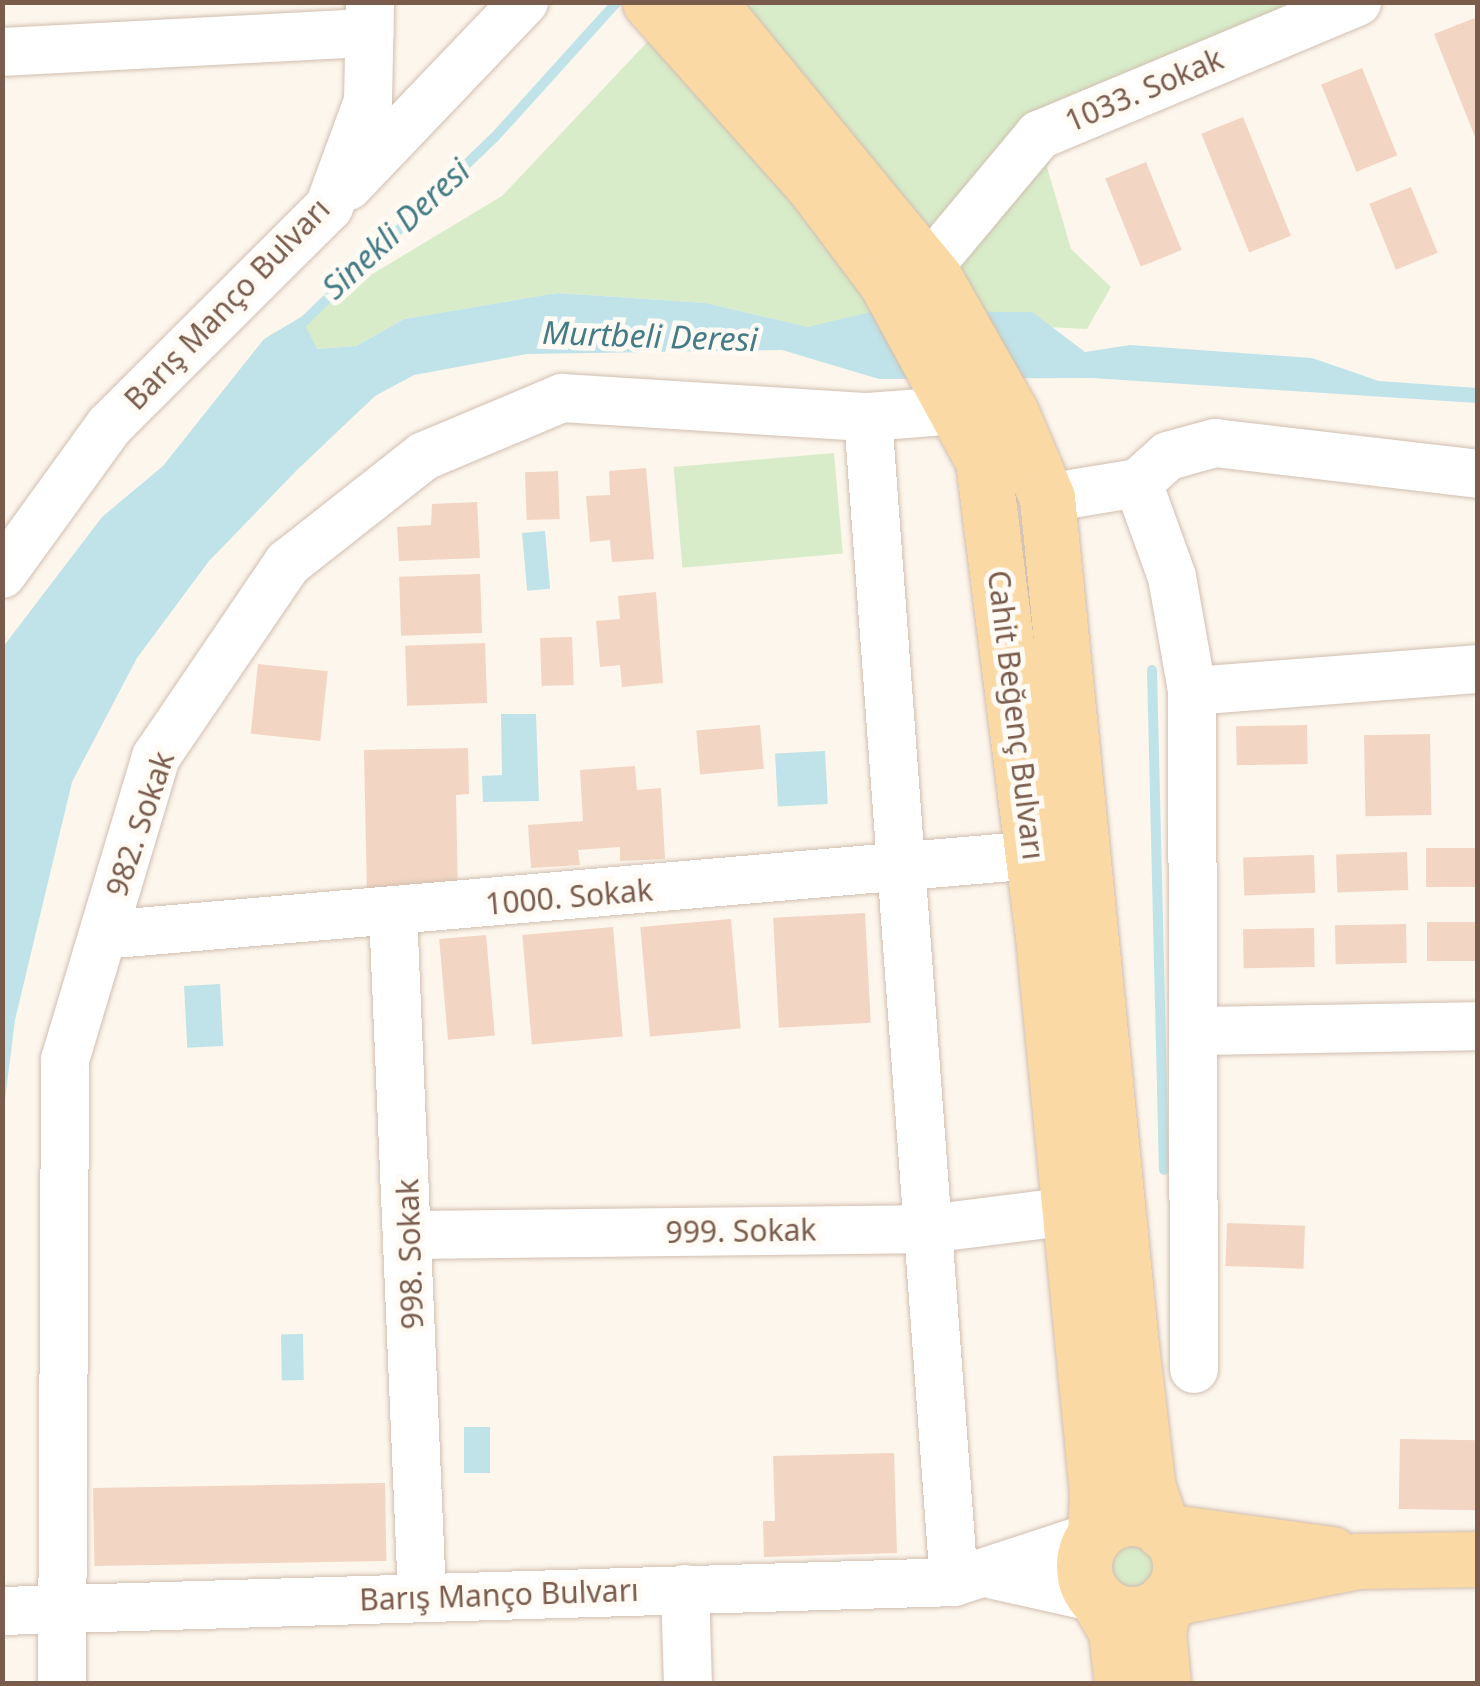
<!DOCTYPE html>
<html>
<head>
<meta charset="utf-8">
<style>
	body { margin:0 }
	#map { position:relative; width:1480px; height:1686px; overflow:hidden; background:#fdf6ec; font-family:"Noto Sans",sans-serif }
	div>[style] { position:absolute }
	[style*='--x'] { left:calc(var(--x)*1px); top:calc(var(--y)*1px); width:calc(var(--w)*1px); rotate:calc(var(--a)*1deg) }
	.green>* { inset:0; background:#d8ecc9; transform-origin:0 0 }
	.round { border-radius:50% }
	.water>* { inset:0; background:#bfe3e8; transform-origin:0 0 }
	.stream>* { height:10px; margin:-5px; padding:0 5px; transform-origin:5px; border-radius:5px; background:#bfe3e8 }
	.building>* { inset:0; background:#f3d5c3; transform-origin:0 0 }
	.roads { filter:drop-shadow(0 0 2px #d1beb0) drop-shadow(0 0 2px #d1beb0) }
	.minor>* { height:48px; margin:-24px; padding:0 24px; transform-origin:24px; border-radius:24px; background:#fff }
	.major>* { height:55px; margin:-27.5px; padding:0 27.5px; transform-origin:27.5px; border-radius:27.5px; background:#fbd9a5 }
	.major>.ring { margin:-27.5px; padding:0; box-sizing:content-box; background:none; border:55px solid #fbd9a5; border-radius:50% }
	span { translate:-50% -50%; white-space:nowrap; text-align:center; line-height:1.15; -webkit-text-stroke:10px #fffaf3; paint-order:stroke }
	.street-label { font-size:30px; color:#7a5c4d }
	.water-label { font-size:32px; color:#437c86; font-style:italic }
	.frame { position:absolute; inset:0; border:5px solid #7a5c4d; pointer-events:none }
</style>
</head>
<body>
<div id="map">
	<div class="green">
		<div style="clip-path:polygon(1097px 2px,1299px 3px,1075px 112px,1047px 167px,1071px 249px,1111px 287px,1087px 329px,867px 318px,807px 327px,706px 303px,557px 293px,404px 319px,356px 346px,316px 349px,301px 317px,502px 196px,684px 3px)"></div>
		<div style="left:834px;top:453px;width:101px;height:161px;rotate:85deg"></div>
		<div class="round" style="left:1109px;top:1544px;width:44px;height:44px"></div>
	</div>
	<div class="water">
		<div style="clip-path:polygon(557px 293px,706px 303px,808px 327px,875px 311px,1032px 312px,1085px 352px,1130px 345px,1312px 358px,1379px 381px,1477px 388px,1477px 403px,1092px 378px,879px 379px,782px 350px,527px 354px,414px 375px,375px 396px,296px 471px,209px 561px,137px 658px,72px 782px,15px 1020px,3px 1115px,3px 647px,102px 517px,163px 466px,264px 339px,301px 317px,317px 349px,356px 346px,404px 319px)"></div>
		<div style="left:545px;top:531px;width:58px;height:23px;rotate:85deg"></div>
		<div style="clip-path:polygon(501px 714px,536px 714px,539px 801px,483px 802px,482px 776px,502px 775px)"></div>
		<div style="left:825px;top:751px;width:53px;height:50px;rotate:87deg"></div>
		<div style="left:220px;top:984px;width:62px;height:36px;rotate:87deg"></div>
		<div style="left:303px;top:1334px;width:46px;height:22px;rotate:89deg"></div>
		<div style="left:490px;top:1427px;width:46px;height:26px;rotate:90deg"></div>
	</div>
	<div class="stream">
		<div style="--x:296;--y:329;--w:275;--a:-44"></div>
		<div style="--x:494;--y:138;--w:183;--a:-47.9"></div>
		<div style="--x:1152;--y:670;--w:500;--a:88.63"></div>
	</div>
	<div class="building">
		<div style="clip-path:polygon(1475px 18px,1478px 23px,1477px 142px,1434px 34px)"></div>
		<div style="left:1362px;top:68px;width:94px;height:44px;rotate:68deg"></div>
		<div style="left:1243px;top:117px;width:128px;height:45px;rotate:68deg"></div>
		<div style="left:1146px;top:162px;width:95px;height:44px;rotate:68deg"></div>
		<div style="left:1411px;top:187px;width:71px;height:45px;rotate:68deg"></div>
		<div style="clip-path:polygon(646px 468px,654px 559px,612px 562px,610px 540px,590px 542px,586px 496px,610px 495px,609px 471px)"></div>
		<div style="left:558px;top:471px;width:48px;height:33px;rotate:88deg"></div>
		<div style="clip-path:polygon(477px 502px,480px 558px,399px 561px,397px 527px,431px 525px,432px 504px)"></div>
		<div style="left:480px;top:574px;width:59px;height:81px;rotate:88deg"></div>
		<div style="clip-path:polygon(656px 592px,663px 683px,622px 687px,620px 665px,600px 667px,596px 621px,620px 619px,618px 596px)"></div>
		<div style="left:572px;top:637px;width:48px;height:32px;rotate:88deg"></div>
		<div style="left:485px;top:643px;width:60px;height:80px;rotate:88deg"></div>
		<div style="left:258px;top:664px;width:70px;height:70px;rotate:6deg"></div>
		<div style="left:760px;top:725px;width:44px;height:64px;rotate:85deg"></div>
		<div style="left:1307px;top:725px;width:39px;height:71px;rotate:89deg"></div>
		<div style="left:1430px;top:734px;width:81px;height:66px;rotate:89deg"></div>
		<div style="clip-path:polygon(468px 748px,469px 794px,456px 795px,458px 895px,367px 897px,364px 750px)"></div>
		<div style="clip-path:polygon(635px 766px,637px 790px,661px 788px,665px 859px,620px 861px,620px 847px,578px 850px,580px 865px,531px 868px,528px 825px,583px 821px,580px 770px)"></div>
		<div style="left:1478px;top:848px;width:39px;height:52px;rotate:90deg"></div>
		<div style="left:1407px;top:852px;width:38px;height:71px;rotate:88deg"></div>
		<div style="left:1314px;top:855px;width:38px;height:71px;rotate:88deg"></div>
		<div style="left:865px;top:913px;width:110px;height:92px;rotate:87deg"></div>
		<div style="left:731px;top:919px;width:110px;height:91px;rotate:85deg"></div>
		<div style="left:1478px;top:922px;width:39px;height:51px;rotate:90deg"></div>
		<div style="left:1406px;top:924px;width:39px;height:71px;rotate:89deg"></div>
		<div style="left:613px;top:927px;width:110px;height:91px;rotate:85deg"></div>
		<div style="left:1314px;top:928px;width:39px;height:71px;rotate:89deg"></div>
		<div style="left:486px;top:935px;width:101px;height:47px;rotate:85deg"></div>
		<div style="left:1227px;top:1223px;width:78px;height:43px;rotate:2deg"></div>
		<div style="left:1400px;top:1439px;width:78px;height:70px;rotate:1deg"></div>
		<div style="clip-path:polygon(894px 1453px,897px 1553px,764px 1557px,763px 1521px,775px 1521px,773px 1456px)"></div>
		<div style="left:385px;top:1483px;width:78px;height:292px;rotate:89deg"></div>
	</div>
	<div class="roads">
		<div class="minor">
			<div style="--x:2;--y:52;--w:368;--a:-3"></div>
			<div style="--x:348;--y:186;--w:255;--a:-46.3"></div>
			<div style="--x:927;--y:269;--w:175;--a:-50.1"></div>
			<div style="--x:1039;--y:135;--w:345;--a:-22.7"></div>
			<div style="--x:868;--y:417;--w:1168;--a:85.78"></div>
			<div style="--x:1138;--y:483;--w:100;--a:70.1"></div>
			<div style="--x:1172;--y:577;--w:116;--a:80"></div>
			<div style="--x:1192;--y:691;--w:678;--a:89.83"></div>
			<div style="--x:1047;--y:498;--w:92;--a:-9.4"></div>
			<div style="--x:1138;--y:483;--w:40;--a:-42"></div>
			<div style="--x:1168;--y:456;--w:49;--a:-15.5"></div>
			<div style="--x:1215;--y:443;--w:265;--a:6.7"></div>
			<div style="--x:2;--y:574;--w:183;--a:-54.1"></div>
			<div style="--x:109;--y:426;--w:310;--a:-44.9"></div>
			<div style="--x:329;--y:207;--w:113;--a:-69.8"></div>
			<div style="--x:368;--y:101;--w:99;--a:-88.8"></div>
			<div style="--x:1192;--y:691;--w:287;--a:-4.4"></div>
			<div style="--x:393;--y:912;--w:685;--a:87.57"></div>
			<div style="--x:103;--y:935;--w:934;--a:-4.91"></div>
			<div style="--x:1198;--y:1031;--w:280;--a:-1"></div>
			<div style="--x:411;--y:1235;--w:517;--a:-0.66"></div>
			<div style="--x:928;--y:1229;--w:143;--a:-7.2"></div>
			<div style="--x:994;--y:1575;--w:106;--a:12.6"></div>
			<div style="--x:685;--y:1589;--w:95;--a:88.2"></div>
			<div style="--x:2;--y:1611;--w:952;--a:-1.74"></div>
			<div style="--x:954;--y:1582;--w:148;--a:-18.1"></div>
			<div style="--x:62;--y:1684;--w:624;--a:-89.72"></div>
			<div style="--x:65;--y:1060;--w:316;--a:-73.3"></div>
			<div style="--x:156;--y:757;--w:235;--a:-55.8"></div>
			<div style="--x:288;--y:563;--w:173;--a:-38.2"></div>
			<div style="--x:424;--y:456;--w:150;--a:-22.8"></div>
			<div style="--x:562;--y:398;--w:307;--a:3.6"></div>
			<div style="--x:868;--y:417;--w:92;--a:-4.4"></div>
		</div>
		<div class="major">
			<div style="--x:650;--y:2;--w:245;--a:48.3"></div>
			<div style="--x:813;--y:185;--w:121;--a:53"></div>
			<div style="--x:886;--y:282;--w:204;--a:61.5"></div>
			<div style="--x:983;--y:461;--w:479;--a:82.8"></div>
			<div style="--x:1043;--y:936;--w:560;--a:84.46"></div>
			<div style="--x:1097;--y:1493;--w:43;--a:92.7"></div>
			<div style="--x:708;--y:2;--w:356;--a:50.6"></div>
			<div style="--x:934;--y:277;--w:156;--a:60.5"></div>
			<div style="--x:1011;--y:413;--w:92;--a:67"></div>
			<div style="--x:1047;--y:498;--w:852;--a:84.34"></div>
			<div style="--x:1131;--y:1346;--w:143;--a:83.2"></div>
			<div style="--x:1148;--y:1488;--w:46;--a:70.8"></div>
			<div class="ring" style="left:1084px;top:1518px;width:41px;height:41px"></div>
			<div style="--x:1163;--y:1531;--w:170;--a:7.8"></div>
			<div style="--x:1097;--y:1598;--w:38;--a:60"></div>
			<div style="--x:1116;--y:1631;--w:53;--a:83.5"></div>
			<div style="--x:1166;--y:1599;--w:196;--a:-11.2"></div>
			<div style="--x:1358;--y:1561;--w:120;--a:-1"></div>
			<div style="--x:1163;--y:1684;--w:53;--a:-95.4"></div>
			<div style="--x:1158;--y:1631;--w:33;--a:-76"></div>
		</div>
	</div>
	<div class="street-label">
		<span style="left:1144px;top:90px;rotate:-23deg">1033. Sokak</span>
		<span style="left:227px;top:304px;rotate:-46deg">Barış Manço Bulvarı</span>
		<span style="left:1016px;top:715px;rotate:83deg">Cahit Beğenç Bulvarı</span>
		<span style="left:140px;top:824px;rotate:-71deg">982. Sokak</span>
		<span style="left:569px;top:897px;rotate:-5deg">1000. Sokak</span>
		<span style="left:741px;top:1231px;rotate:-1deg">999. Sokak</span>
		<span style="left:410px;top:1254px;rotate:-92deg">998. Sokak</span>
		<span style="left:499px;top:1595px;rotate:-2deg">Barış Manço Bulvarı</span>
	</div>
	<div class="water-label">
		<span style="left:396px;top:229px;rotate:-43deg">Sinekli Deresi</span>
		<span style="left:650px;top:336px;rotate:2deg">Murtbeli Deresi</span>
	</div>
	<div class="frame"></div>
</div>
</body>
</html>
